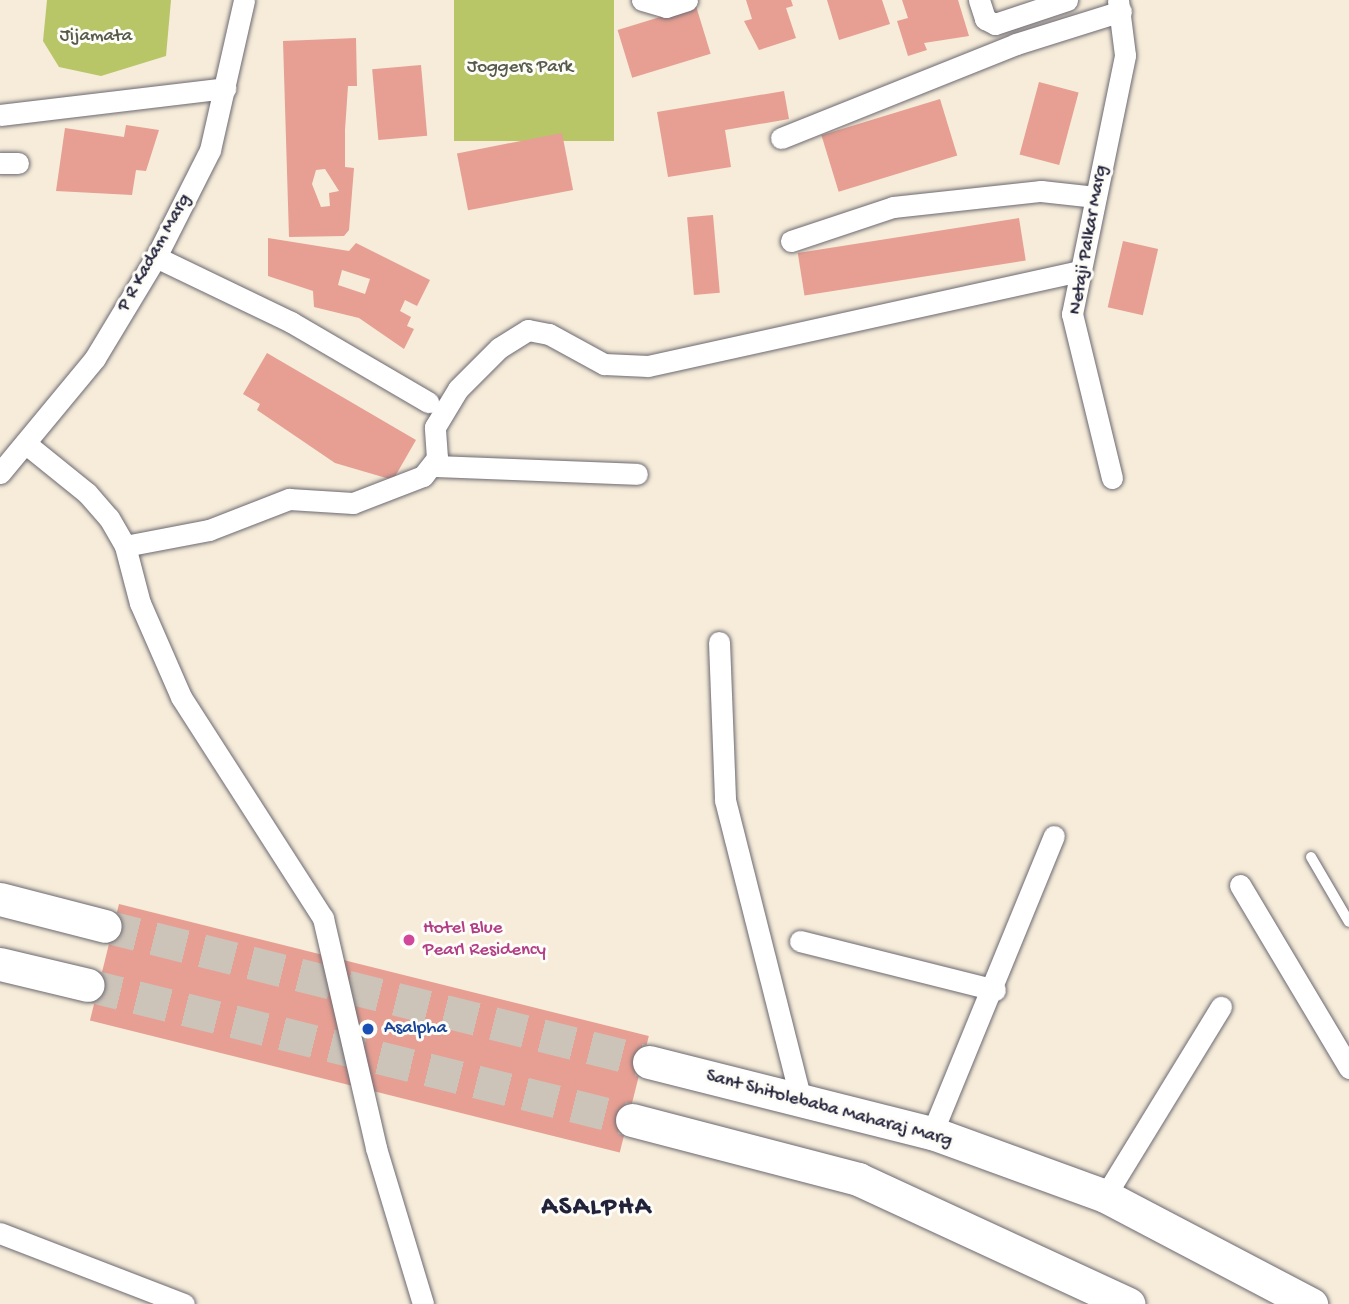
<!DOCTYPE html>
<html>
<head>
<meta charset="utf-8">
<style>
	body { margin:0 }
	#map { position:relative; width:1349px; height:1304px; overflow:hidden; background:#f6ecd9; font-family:"Gochi Hand",sans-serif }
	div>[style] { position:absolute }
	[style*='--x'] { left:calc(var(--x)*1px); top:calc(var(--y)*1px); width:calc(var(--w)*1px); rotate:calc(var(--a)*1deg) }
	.green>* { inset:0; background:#b8c668; transform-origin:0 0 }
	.building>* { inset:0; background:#e69f92; transform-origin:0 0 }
	.primary-tunnel>* { height:33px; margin-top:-16.5px; transform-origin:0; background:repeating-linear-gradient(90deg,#ccc4b9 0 33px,transparent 0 50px) }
	.roads { filter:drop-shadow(0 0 2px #6c6972) drop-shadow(0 0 2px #6c6972) }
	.lane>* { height:10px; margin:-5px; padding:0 5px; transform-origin:5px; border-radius:5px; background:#fff }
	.street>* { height:21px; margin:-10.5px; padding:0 10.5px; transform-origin:10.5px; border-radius:10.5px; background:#fff }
	.primary>* { height:33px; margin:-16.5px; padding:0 16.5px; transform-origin:16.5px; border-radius:16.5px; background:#fff }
	.dots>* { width:19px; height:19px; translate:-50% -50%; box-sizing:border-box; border:4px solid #fdfcf7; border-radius:50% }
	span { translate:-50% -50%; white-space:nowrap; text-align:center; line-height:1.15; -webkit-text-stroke:6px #fdfcf7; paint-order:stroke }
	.park-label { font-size:19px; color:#565b4b }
	.street-label { font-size:19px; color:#22223b }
	.hotel-label { font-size:19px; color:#b23c85 }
	.left { translate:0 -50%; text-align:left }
	.transit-label { font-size:19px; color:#164399 }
	.district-label { font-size:26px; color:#22223b; font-weight:700; letter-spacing:2px }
</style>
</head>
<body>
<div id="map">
	<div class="green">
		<div style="clip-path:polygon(47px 0,171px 0,166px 56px,101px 76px,59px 67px,43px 41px)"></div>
		<div style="left:454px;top:0;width:160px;height:141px"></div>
	</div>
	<div class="building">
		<div style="clip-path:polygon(746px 0,791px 0,793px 6px,786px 8px,796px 38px,759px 50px,744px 21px,752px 19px)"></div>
		<div style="clip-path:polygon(827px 0,882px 0,890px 24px,839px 40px)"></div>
		<div style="clip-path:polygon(902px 0,958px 0,969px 36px,924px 43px,927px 50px,908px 56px,897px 21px,908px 18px)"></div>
		<div style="left:696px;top:6px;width:50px;height:82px;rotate:73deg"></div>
		<div style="clip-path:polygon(evenodd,356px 38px,357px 86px,348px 86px,345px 130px,345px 167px,354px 168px,349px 230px,344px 236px,289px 237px,283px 41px,356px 38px,325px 169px,339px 191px,329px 193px,330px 206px,321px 207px,312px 184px,316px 170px,325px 169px)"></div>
		<div style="left:421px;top:65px;width:71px;height:49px;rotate:85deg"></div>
		<div style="left:1039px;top:82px;width:41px;height:75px;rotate:15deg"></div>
		<div style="clip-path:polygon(784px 91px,789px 119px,725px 130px,731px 167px,668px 177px,657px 112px)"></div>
		<div style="left:940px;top:99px;width:59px;height:124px;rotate:73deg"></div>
		<div style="clip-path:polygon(126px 125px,159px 130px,146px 171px,136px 170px,132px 195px,56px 191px,65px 128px,124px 137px)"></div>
		<div style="left:562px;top:133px;width:58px;height:107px;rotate:79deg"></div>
		<div style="left:713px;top:215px;width:78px;height:26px;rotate:85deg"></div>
		<div style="left:1019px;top:218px;width:43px;height:224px;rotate:81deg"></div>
		<div style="clip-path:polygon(evenodd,268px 238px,349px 251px,356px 243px,430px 280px,417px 306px,405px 300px,400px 311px,411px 317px,407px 326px,414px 329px,404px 349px,359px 318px,314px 307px,313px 291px,268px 276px,268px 238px,342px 270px,370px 279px,365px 294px,338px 285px,342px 270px)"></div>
		<div style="left:1123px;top:241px;width:36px;height:68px;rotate:13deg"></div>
		<div style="clip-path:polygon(267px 353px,416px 440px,393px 480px,335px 463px,257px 410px,260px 404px,243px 394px)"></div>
		<div style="left:119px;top:904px;width:546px;height:120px;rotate:14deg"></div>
	</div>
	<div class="primary-tunnel">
		<div style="--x:105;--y:926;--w:561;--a:14.04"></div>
		<div style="--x:88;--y:985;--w:561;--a:13.94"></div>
	</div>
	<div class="roads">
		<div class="lane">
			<div style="--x:1311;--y:857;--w:75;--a:59.7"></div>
		</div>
		<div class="street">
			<div style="--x:642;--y:0;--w:25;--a:16"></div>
			<div style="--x:666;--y:7;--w:22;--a:-18"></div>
			<div style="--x:979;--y:0;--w:20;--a:72"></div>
			<div style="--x:985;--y:19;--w:11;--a:27"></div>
			<div style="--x:995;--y:24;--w:76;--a:-18.4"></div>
			<div style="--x:0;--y:115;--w:227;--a:-6.8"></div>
			<div style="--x:781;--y:138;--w:253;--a:-21.8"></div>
			<div style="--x:1016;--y:44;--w:110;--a:-17.4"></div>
			<div style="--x:0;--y:163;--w:18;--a:0"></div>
			<div style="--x:791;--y:241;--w:108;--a:-18.4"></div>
			<div style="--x:893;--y:207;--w:149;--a:-6.2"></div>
			<div style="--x:1041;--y:191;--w:55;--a:6.2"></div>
			<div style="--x:156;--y:257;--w:150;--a:25.7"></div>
			<div style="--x:291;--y:322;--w:159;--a:30.3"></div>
			<div style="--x:25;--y:443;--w:80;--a:38.9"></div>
			<div style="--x:87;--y:493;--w:33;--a:49"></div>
			<div style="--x:109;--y:518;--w:32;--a:60"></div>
			<div style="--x:125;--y:546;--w:59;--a:75.3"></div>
			<div style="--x:140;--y:603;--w:103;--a:66.4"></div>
			<div style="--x:181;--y:697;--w:263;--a:57.3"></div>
			<div style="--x:323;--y:918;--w:236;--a:77"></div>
			<div style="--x:376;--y:1148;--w:163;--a:73.2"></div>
			<div style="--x:433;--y:466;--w:204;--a:2.2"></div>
			<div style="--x:0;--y:473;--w:149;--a:-50.4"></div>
			<div style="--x:95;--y:358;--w:118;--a:-58.9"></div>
			<div style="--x:156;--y:257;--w:120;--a:-63.2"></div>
			<div style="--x:210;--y:150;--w:154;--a:-77.2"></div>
			<div style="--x:1112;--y:478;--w:169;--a:-103.7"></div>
			<div style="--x:1072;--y:314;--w:264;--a:-78.4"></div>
			<div style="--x:1125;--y:55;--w:55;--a:-97.3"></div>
			<div style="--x:125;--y:546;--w:86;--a:-10.8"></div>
			<div style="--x:209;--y:530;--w:86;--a:-21.2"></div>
			<div style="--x:289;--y:499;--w:64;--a:3.6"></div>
			<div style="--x:353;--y:503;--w:75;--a:-21.1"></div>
			<div style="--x:423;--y:476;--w:23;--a:-52"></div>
			<div style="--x:437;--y:458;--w:31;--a:-94"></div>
			<div style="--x:435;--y:427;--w:44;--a:-58.8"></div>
			<div style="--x:458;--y:389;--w:58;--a:-45"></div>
			<div style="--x:499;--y:348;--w:34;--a:-32"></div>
			<div style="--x:528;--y:330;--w:21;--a:11"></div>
			<div style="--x:549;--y:334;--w:63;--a:28.6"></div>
			<div style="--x:604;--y:364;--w:44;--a:2.6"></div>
			<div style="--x:648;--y:366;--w:442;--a:-12.4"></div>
			<div style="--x:719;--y:642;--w:158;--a:87.8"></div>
			<div style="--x:725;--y:800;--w:309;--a:75.8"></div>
			<div style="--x:1240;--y:885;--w:213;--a:59.2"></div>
			<div style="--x:800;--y:941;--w:201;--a:14.1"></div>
			<div style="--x:932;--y:1133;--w:321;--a:-67.7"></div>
			<div style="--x:1105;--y:1196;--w:222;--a:-58.5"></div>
			<div style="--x:0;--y:1233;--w:197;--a:21.1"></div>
		</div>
		<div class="primary">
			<div style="--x:0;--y:899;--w:108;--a:14.4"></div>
			<div style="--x:0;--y:964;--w:90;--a:13.4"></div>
			<div style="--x:649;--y:1062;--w:292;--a:14.1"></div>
			<div style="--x:932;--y:1133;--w:184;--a:20"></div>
			<div style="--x:1105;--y:1196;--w:233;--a:27.7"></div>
			<div style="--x:632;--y:1120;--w:234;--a:14.6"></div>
			<div style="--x:858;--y:1179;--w:298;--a:24.8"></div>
		</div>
	</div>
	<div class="dots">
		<div style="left:409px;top:940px;background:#d1479c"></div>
		<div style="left:368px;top:1029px;background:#1a4fb4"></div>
	</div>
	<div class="park-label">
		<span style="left:96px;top:37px">Jijamata</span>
		<span style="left:520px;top:68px">Joggers Park</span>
	</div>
	<div class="street-label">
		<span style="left:1089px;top:240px;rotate:-80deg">Netaji Palkar Marg</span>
		<span style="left:155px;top:253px;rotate:-61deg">P R Kadam Marg</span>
		<span style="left:829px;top:1109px;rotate:15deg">Sant Shitolebaba Maharaj Marg</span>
	</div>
	<div class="hotel-label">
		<span class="left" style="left:423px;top:940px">Hotel Blue<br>Pearl Residency</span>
	</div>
	<div class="transit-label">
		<span class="left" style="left:384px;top:1029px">Asalpha</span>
	</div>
	<div class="district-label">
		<span style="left:597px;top:1209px">ASALPHA</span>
	</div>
</div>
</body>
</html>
